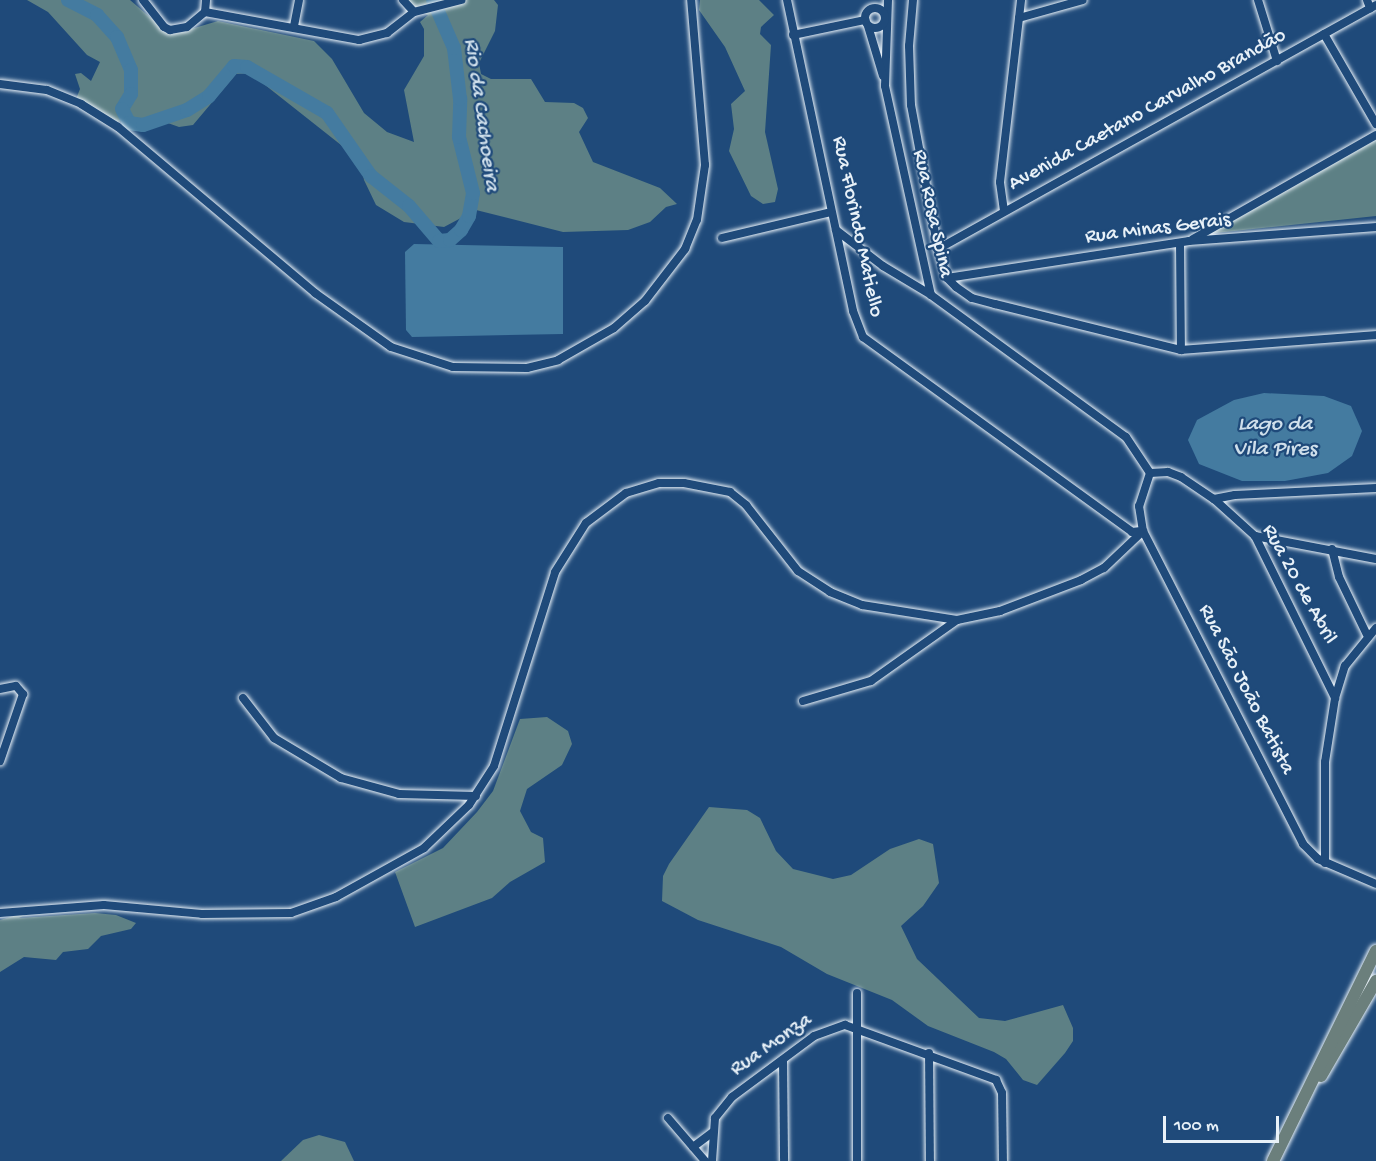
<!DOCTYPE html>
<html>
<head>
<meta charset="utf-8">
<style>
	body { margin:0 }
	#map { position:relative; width:1376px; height:1161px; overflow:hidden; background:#1f4a7a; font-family:"Gochi Hand",sans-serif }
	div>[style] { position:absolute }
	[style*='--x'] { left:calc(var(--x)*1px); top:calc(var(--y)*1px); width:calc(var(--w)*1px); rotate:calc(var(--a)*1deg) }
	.green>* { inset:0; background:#5d8085 }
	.water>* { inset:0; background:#447ba0 }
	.river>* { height:14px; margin:-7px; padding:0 7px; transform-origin:7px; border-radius:7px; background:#447ba0 }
	.roads { filter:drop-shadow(0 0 2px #e8f1f8) drop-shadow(0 0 2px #e8f1f8) }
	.minor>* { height:8px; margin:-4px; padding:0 4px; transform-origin:4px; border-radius:4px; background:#1f4a7a }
	.minor>.ring { margin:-4px; padding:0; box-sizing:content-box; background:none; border:8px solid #1f4a7a; border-radius:50% }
	.primary>* { height:12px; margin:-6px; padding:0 6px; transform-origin:6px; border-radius:6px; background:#6b7f7c }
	span { translate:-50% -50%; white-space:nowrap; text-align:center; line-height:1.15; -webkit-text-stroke:4.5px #1f4a7a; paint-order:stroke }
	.street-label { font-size:21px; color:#e8f1f8 }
	.water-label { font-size:22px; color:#cfdfeb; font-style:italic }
	.scale { position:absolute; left:1163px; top:1116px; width:116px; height:27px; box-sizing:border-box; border:3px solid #e8f1f8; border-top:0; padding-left:8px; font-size:18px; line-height:21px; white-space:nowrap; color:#e8f1f8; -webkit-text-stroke:4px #1f4a7a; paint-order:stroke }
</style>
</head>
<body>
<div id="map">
	<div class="green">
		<div style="clip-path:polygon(27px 0,130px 0,158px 24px,181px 32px,218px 21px,314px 41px,332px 59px,364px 113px,387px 132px,414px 142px,404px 90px,424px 56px,424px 29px,420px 22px,428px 15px,414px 10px,407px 0,494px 0,498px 5px,495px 31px,479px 63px,481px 74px,491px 79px,531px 79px,545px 102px,574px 103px,583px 108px,588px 118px,579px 132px,593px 162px,660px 188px,677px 204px,666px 207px,650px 222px,628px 230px,563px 232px,476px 210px,444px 227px,404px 222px,376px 205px,364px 180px,360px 160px,250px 73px,236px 74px,193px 125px,179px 127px,165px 122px,144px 127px,128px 121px,109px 122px,76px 99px,80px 89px,75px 74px,81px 73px,91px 81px,100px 62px,87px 55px,48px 12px)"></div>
		<div style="clip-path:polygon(700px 0,759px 0,774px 15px,761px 27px,760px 34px,771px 45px,765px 132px,778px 189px,775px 202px,763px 204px,751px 196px,729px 151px,734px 129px,731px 104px,745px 91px,725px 47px,699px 10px)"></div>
		<div style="clip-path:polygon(1376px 137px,1376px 216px,1206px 234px)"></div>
		<div style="clip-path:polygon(547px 717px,568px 731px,572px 744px,562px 765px,527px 789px,520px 811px,531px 832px,543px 838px,545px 862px,510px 882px,492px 898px,415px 927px,395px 872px,443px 848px,477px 812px,493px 791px,520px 719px)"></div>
		<div style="clip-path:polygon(709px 807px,747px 810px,760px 818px,776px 851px,793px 869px,833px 879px,851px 875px,890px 849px,919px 839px,933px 844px,939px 883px,923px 906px,901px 926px,917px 959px,979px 1018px,1005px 1021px,1063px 1005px,1073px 1028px,1073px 1041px,1065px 1053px,1037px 1085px,1023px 1080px,1006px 1059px,994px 1052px,928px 1026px,892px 1000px,827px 974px,781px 947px,698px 920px,662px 901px,663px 876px,669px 864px)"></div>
		<div style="clip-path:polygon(34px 910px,19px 918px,95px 913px,116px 915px,136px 923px,131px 929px,101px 936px,88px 949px,63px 952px,56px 960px,24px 957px,0 972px,0 920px)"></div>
		<div style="clip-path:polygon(319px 1135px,345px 1142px,354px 1161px,281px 1161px,303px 1140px)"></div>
	</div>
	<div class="water">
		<div style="clip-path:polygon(414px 244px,563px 247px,563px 334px,412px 337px,406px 330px,405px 252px)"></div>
		<div style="clip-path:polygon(1264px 393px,1324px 396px,1351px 406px,1362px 431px,1352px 456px,1328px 473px,1285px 481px,1242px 481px,1199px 464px,1188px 440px,1197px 420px,1234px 400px)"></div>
	</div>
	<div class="river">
		<div style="--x:68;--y:0;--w:33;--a:27"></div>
		<div style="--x:97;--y:15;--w:30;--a:48"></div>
		<div style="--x:117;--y:37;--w:36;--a:67"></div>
		<div style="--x:131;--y:70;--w:24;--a:90"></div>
		<div style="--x:131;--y:94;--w:17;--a:121"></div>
		<div style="--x:122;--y:109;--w:16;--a:63"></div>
		<div style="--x:129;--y:123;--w:14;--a:8"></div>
		<div style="--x:143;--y:125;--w:46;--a:-18.8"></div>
		<div style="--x:187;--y:110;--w:26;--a:-32"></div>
		<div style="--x:209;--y:96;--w:39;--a:-50"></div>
		<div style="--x:234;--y:66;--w:13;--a:4"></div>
		<div style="--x:247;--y:67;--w:92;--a:29.9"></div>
		<div style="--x:327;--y:113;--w:77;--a:55.1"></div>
		<div style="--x:371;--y:176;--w:48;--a:38.3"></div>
		<div style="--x:409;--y:206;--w:46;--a:49.4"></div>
		<div style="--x:439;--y:241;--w:11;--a:-5"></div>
		<div style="--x:450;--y:240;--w:15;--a:-42"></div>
		<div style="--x:461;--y:230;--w:16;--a:-60"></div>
		<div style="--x:469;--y:216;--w:23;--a:-80"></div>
		<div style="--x:473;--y:193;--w:58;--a:-104"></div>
		<div style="--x:459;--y:137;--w:38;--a:-88"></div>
		<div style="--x:460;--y:99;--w:51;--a:-96.7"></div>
		<div style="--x:454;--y:48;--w:52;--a:-113.6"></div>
	</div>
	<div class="roads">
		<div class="minor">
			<div style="--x:143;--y:0;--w:34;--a:52"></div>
			<div style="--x:164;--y:27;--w:7;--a:27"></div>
			<div style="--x:170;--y:30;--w:17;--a:-10"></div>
			<div style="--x:187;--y:27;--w:23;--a:-40"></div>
			<div style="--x:403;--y:0;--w:16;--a:47"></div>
			<div style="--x:787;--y:0;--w:318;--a:78"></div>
			<div style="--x:853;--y:311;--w:28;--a:69"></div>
			<div style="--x:863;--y:337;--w:332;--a:35.9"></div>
			<div style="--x:1132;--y:532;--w:9;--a:-6"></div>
			<div style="--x:888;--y:0;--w:86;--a:92"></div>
			<div style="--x:885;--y:86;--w:214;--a:77.6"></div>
			<div style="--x:931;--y:295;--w:241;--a:36.1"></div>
			<div style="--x:1126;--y:437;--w:43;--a:56.3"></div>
			<div style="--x:913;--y:0;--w:46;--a:95"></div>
			<div style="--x:909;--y:46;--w:59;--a:88.1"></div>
			<div style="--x:911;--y:105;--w:147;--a:79.4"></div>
			<div style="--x:938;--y:249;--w:30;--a:73"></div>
			<div style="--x:947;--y:278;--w:13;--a:45"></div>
			<div style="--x:956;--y:287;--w:19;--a:35"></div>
			<div style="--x:972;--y:298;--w:24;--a:15"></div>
			<div style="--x:995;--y:304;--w:192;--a:13.9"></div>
			<div style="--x:1181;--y:350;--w:196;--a:-4.4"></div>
			<div style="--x:1258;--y:0;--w:64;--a:72.7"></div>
			<div style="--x:1367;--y:0;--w:9;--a:69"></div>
			<div class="ring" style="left:865px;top:8px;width:12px;height:12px"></div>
			<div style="--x:205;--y:12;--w:157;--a:10.3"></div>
			<div style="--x:359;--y:40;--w:29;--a:-14"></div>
			<div style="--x:387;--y:33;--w:34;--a:-38"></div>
			<div style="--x:414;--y:12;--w:49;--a:-14.3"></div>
			<div style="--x:205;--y:12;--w:12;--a:-85"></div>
			<div style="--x:1019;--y:18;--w:66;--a:-15.7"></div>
			<div style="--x:294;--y:26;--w:26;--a:-79"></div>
			<div style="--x:868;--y:26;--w:52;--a:73.3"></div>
			<div style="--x:1324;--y:34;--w:104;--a:60"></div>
			<div style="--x:793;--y:35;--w:74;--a:-11.8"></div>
			<div style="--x:0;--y:84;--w:47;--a:7.3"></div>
			<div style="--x:47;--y:90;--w:37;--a:22"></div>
			<div style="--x:81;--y:104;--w:44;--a:31.9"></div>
			<div style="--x:118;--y:127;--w:258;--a:40.1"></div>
			<div style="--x:315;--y:293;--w:93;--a:35.4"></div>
			<div style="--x:391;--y:347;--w:65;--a:17.9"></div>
			<div style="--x:453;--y:367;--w:74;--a:0.8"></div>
			<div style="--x:527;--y:368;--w:32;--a:-14"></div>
			<div style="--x:558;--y:360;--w:64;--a:-29.7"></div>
			<div style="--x:614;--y:328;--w:41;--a:-41.1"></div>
			<div style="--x:645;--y:301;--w:66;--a:-52.4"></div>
			<div style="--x:685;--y:249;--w:31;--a:-68"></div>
			<div style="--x:697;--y:220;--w:56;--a:-81.7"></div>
			<div style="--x:705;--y:165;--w:166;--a:-94.8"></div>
			<div style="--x:1004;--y:211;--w:29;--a:-98"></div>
			<div style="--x:1000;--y:182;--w:183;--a:-83.4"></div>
			<div style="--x:836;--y:230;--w:59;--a:37.5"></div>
			<div style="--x:883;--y:266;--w:56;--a:31.1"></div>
			<div style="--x:722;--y:238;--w:112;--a:-13.4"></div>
			<div style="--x:1193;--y:239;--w:210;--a:-29.6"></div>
			<div style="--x:1180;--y:243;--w:107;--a:89.5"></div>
			<div style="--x:938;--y:249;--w:501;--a:-29.12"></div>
			<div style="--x:947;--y:278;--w:245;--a:-8.7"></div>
			<div style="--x:1189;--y:241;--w:188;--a:-4.3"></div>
			<div style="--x:1150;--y:473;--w:35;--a:108"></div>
			<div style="--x:1139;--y:506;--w:25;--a:81"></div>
			<div style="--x:1143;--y:531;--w:352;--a:62.9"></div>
			<div style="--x:1303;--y:844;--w:21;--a:45"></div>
			<div style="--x:1318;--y:859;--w:63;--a:23.3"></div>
			<div style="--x:1150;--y:473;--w:18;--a:-3"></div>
			<div style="--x:1168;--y:472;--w:14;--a:21"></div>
			<div style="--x:1181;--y:477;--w:40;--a:34"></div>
			<div style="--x:1214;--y:499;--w:55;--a:42.1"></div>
			<div style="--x:1255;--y:536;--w:181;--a:63.7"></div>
			<div style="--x:1214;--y:499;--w:21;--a:-11"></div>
			<div style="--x:1235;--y:495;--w:141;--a:-2.8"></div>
			<div style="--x:1255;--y:536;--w:123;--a:10.8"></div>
			<div style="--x:1332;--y:549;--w:29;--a:76"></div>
			<div style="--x:1339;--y:577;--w:64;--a:64.2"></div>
			<div style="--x:0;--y:689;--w:16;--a:-11"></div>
			<div style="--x:16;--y:686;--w:11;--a:49"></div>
			<div style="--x:23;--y:694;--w:71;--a:108.9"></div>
			<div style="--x:243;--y:698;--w:51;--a:52.2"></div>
			<div style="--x:274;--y:738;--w:78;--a:30.8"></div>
			<div style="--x:341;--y:778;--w:60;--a:15.4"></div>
			<div style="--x:399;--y:794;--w:77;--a:1.5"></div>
			<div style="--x:803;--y:701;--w:71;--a:-16.4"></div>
			<div style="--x:871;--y:681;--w:105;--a:-35.3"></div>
			<div style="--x:1325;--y:863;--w:101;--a:-90"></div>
			<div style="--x:1325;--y:762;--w:65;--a:-81.1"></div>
			<div style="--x:1335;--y:698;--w:34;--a:-73"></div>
			<div style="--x:1345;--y:666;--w:49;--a:-50.8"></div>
			<div style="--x:0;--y:913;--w:104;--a:-4.4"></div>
			<div style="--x:104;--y:905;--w:98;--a:5.2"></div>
			<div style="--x:202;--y:914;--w:89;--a:-0.6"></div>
			<div style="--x:291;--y:913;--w:48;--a:-19.6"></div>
			<div style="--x:336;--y:897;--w:101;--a:-29.1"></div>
			<div style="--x:424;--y:848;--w:62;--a:-43.7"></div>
			<div style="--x:469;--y:805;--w:46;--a:-57.3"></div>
			<div style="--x:494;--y:766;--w:203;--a:-72.5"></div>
			<div style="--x:555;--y:572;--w:58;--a:-57.7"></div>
			<div style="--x:586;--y:523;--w:50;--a:-36.9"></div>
			<div style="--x:626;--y:493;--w:34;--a:-17"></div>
			<div style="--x:659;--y:483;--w:25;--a:0"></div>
			<div style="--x:684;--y:483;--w:47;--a:11.1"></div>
			<div style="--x:730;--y:492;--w:21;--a:39"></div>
			<div style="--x:746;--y:505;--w:84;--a:51.8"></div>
			<div style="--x:798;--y:571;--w:38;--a:33"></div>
			<div style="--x:830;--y:592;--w:35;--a:22"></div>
			<div style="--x:862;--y:605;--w:96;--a:9"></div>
			<div style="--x:957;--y:620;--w:44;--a:-11.8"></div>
			<div style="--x:1000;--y:611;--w:87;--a:-20.9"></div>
			<div style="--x:1081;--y:580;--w:26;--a:-28"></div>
			<div style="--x:1104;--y:568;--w:54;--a:-43.5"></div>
			<div style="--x:929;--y:1053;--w:108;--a:89.5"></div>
			<div style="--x:783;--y:1060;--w:101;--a:89.4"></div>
			<div style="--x:668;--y:1118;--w:57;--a:49.3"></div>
			<div style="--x:693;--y:1147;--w:25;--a:-37"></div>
			<div style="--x:712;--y:1161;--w:43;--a:-86"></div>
			<div style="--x:715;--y:1118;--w:27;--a:-51"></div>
			<div style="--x:732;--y:1097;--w:102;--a:-36.6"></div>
			<div style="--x:814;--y:1036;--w:33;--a:-20"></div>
			<div style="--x:845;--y:1025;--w:161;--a:20"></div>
			<div style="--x:996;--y:1080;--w:14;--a:65"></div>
			<div style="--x:1002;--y:1093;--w:68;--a:89.2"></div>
			<div style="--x:857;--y:1161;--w:168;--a:-90"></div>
		</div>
		<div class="primary">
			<div style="--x:1321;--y:1076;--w:110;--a:-59.9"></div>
			<div style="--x:1273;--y:1161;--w:234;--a:-63.9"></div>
		</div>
	</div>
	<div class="street-label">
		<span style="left:1148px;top:111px;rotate:-29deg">Avenida Caetano Carvalho Brandão</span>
		<span style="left:931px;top:214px;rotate:78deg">Rua Rosa Spina</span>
		<span style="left:856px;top:227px;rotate:78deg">Rua Florindo Matiello</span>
		<span style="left:1158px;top:230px;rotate:-7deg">Rua Minas Gerais</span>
		<span style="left:1298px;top:585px;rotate:61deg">Rua 20 de Abril</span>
		<span style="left:1245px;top:690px;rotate:63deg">Rua São João Batista</span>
		<span style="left:772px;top:1046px;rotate:-35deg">Rua Monza</span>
	</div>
	<div class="water-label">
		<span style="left:480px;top:115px;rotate:82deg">Rio da Cachoeira</span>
		<span style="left:1275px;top:438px">Lago da<br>Vila Pires</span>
	</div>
	<div class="scale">100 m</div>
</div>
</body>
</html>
